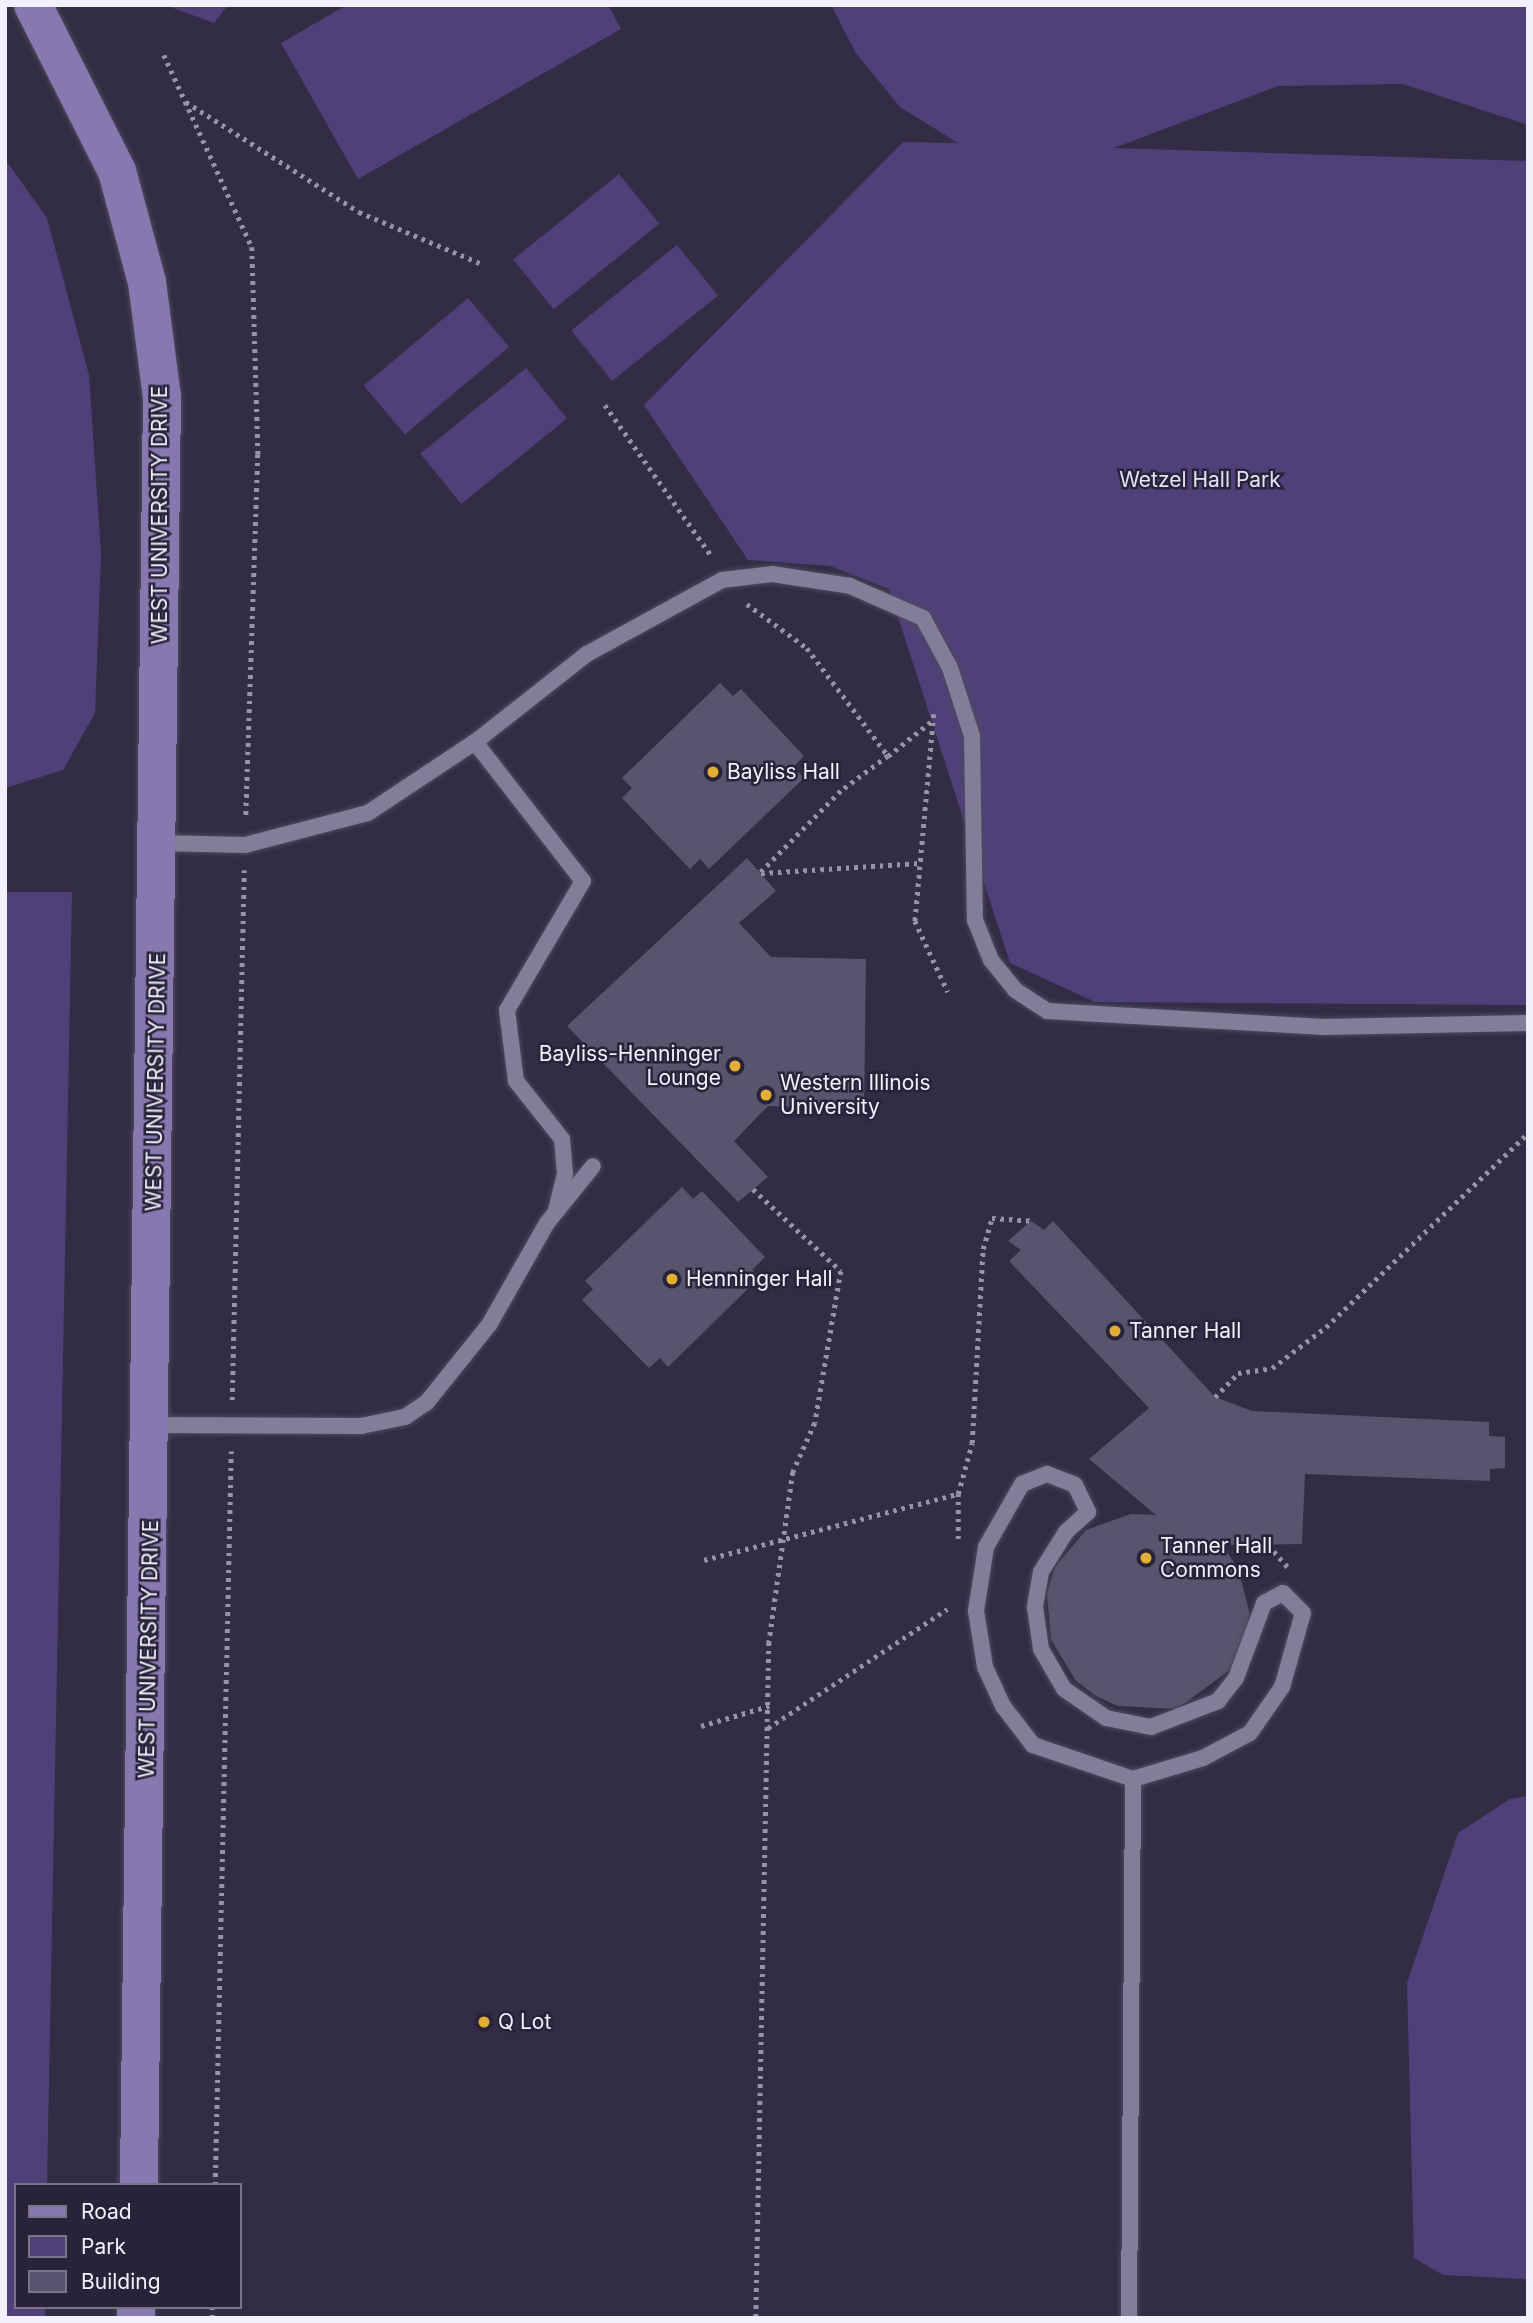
<!DOCTYPE html>
<html>
<head>
<meta charset="utf-8">
<style>
	body { margin:0 }
	#map { position:relative; width:1533px; height:2323px; overflow:hidden; background:#322d44; font-family:Inter,sans-serif }
	div>[style] { position:absolute }
	[style*='--x'] { left:calc(var(--x)*1px); top:calc(var(--y)*1px); width:calc(var(--w)*1px); rotate:calc(var(--a)*1deg) }
	.green>* { inset:0; background:#50407a; transform-origin:0 0 }
	.building>* { inset:0; background:#59546d }
	.path>* { height:4.5px; margin-top:-2.25px; transform-origin:0; background:repeating-linear-gradient(90deg,#9894a6 0 3.5px,transparent 0 8.5px) }
	.roads { filter:drop-shadow(0 0 2px #4e4a5d) drop-shadow(0 0 2px #4e4a5d) }
	.lane>* { height:16px; margin:-8px; padding:0 8px; transform-origin:8px; border-radius:8px; background:#827d98 }
	.secondary>* { height:38px; margin:-19px; padding:0 19px; transform-origin:19px; border-radius:19px; background:#8778b0 }
	.dots>* { width:19px; height:19px; translate:-50% -50%; box-sizing:border-box; border:4px solid #282339; border-radius:50% }
	span { translate:-50% -50%; white-space:nowrap; text-align:center; line-height:1.15; -webkit-text-stroke:5px #282339; paint-order:stroke }
	.park-label { font-size:21px; color:#e4e0f6 }
	.street-label { font-size:21px; color:#f2f0fd }
	.poi-label { font-size:21px; color:#f2f0fd }
	.left { translate:0 -50%; text-align:left }
	.right { translate:-100% -50%; text-align:right }
	.frame { position:absolute; inset:0; border:7px solid #f2f0fd; pointer-events:none }
	.legend { position:absolute; left:14px; top:2183px; width:228px; height:126px; box-sizing:border-box; background:#282339; border:2px solid #797587; margin:0; padding:9px 12px; list-style:none; font-size:21px; color:#f2f0fd }
	.legend li { display:flex; align-items:center; gap:14px; height:35px }
	.legend b { width:35px; border:2px solid #797587 }
</style>
</head>
<body>
<div id="map">
	<div class="green">
		<div style="clip-path:polygon(165px 5px,228px 5px,214px 23px)"></div>
		<div style="clip-path:polygon(347px 5px,608px 5px,621px 29px,358px 179px,281px 43px)"></div>
		<div style="clip-path:polygon(831px 5px,1528px 5px,1528px 125px,1403px 84px,1278px 86px,1114px 148px,1528px 161px,1528px 1005px,1095px 1002px,1010px 963px,889px 589px,830px 566px,748px 560px,644px 405px,903px 142px,958px 143px,900px 107px,856px 53px)"></div>
		<div style="clip-path:polygon(5px 159px,47px 218px,89px 375px,101px 554px,95px 713px,63px 770px,5px 788px)"></div>
		<div style="left:619px;top:174px;width:64px;height:136px;rotate:51deg"></div>
		<div style="left:677px;top:245px;width:65px;height:136px;rotate:51deg"></div>
		<div style="left:468px;top:298px;width:64px;height:136px;rotate:50deg"></div>
		<div style="left:526px;top:368px;width:65px;height:136px;rotate:51deg"></div>
		<div style="clip-path:polygon(5px 892px,72px 892px,47px 2185px,16px 2185px,16px 2307px,45px 2307px,45px 2318px,5px 2318px)"></div>
		<div style="clip-path:polygon(1528px 1796px,1528px 2279px,1443px 2275px,1414px 2258px,1407px 1983px,1458px 1833px,1510px 1799px)"></div>
	</div>
	<div class="building">
		<div style="clip-path:polygon(720px 683px,733px 696px,741px 689px,804px 756px,793px 767px,804px 778px,709px 869px,700px 859px,690px 869px,622px 798px,632px 788px,622px 778px)"></div>
		<div style="clip-path:polygon(747px 858px,776px 891px,739px 923px,771px 957px,866px 959px,864px 1109px,768px 1106px,734px 1141px,768px 1177px,738px 1202px,567px 1026px)"></div>
		<div style="clip-path:polygon(682px 1187px,693px 1199px,702px 1191px,765px 1257px,752px 1270px,760px 1277px,668px 1367px,660px 1358px,649px 1368px,582px 1300px,593px 1289px,585px 1281px)"></div>
		<div style="clip-path:polygon(1031px 1221px,1044px 1230px,1053px 1221px,1215px 1397px,1252px 1411px,1489px 1422px,1489px 1436px,1505px 1437px,1505px 1468px,1490px 1469px,1490px 1481px,1305px 1474px,1302px 1544px,1222px 1545px,1238px 1568px,1250px 1615px,1235px 1666px,1177px 1709px,1118px 1706px,1096px 1696px,1076px 1681px,1051px 1640px,1047px 1593px,1055px 1567px,1086px 1530px,1131px 1514px,1156px 1515px,1089px 1459px,1149px 1408px,1009px 1261px,1021px 1250px,1008px 1241px)"></div>
	</div>
	<div class="path">
		<div style="--x:164;--y:55;--w:211;--a:65.4"></div>
		<div style="--x:252;--y:247;--w:207;--a:88.3"></div>
		<div style="--x:258;--y:454;--w:363;--a:91.9"></div>
		<div style="--x:186;--y:102;--w:205;--a:32.4"></div>
		<div style="--x:359;--y:212;--w:131;--a:22.9"></div>
		<div style="--x:605;--y:405;--w:184;--a:54.8"></div>
		<div style="--x:747;--y:604;--w:74;--a:36.3"></div>
		<div style="--x:807;--y:648;--w:135;--a:53.1"></div>
		<div style="--x:888;--y:756;--w:59;--a:143.3"></div>
		<div style="--x:841;--y:791;--w:115;--a:134.6"></div>
		<div style="--x:934;--y:714;--w:208;--a:95.2"></div>
		<div style="--x:915;--y:921;--w:78;--a:65.1"></div>
		<div style="--x:888;--y:756;--w:58;--a:-38.7"></div>
		<div style="--x:761;--y:873;--w:159;--a:-3.6"></div>
		<div style="--x:753;--y:1189;--w:120;--a:43"></div>
		<div style="--x:841;--y:1271;--w:154;--a:99.7"></div>
		<div style="--x:815;--y:1423;--w:54;--a:114.2"></div>
		<div style="--x:793;--y:1472;--w:172;--a:98"></div>
		<div style="--x:769;--y:1642;--w:676;--a:91.1"></div>
		<div style="--x:1215;--y:1397;--w:33;--a:-46"></div>
		<div style="--x:1238;--y:1373;--w:34;--a:-8"></div>
		<div style="--x:1272;--y:1368;--w:68;--a:-37.2"></div>
		<div style="--x:1326;--y:1327;--w:280;--a:-43.8"></div>
		<div style="--x:232;--y:1400;--w:530;--a:-88.7"></div>
		<div style="--x:958;--y:1539;--w:45;--a:-90"></div>
		<div style="--x:958;--y:1494;--w:53;--a:-74.6"></div>
		<div style="--x:972;--y:1443;--w:194;--a:-86.8"></div>
		<div style="--x:983;--y:1249;--w:32;--a:-74"></div>
		<div style="--x:992;--y:1218;--w:39;--a:4"></div>
		<div style="--x:1268;--y:1545;--w:31;--a:48"></div>
		<div style="--x:704;--y:1560;--w:262;--a:-14.6"></div>
		<div style="--x:701;--y:1726;--w:71;--a:-16.4"></div>
		<div style="--x:768;--y:1728;--w:215;--a:-33.6"></div>
		<div style="--x:215;--y:2185;--w:734;--a:-88.75"></div>
		<div style="--x:212;--y:2318;--w:11;--a:-90"></div>
	</div>
	<div class="roads">
		<div class="lane">
			<div style="--x:475;--y:742;--w:176;--a:52.2"></div>
			<div style="--x:583;--y:881;--w:150;--a:120.5"></div>
			<div style="--x:507;--y:1010;--w:72;--a:82.8"></div>
			<div style="--x:516;--y:1081;--w:74;--a:51.6"></div>
			<div style="--x:562;--y:1139;--w:35;--a:85"></div>
			<div style="--x:565;--y:1174;--w:36;--a:104"></div>
			<div style="--x:159;--y:843;--w:86;--a:1.3"></div>
			<div style="--x:245;--y:845;--w:127;--a:-14.6"></div>
			<div style="--x:368;--y:813;--w:128;--a:-33.6"></div>
			<div style="--x:475;--y:742;--w:142;--a:-38.2"></div>
			<div style="--x:587;--y:654;--w:154;--a:-28.7"></div>
			<div style="--x:722;--y:580;--w:50;--a:-6.8"></div>
			<div style="--x:772;--y:574;--w:79;--a:8.7"></div>
			<div style="--x:850;--y:586;--w:80;--a:23.7"></div>
			<div style="--x:923;--y:618;--w:57;--a:61.6"></div>
			<div style="--x:950;--y:668;--w:71;--a:72.1"></div>
			<div style="--x:972;--y:736;--w:184;--a:89.1"></div>
			<div style="--x:975;--y:920;--w:43;--a:68.2"></div>
			<div style="--x:991;--y:960;--w:38;--a:51"></div>
			<div style="--x:1015;--y:990;--w:38;--a:33"></div>
			<div style="--x:1047;--y:1011;--w:277;--a:3.3"></div>
			<div style="--x:1324;--y:1027;--w:204;--a:-1.1"></div>
			<div style="--x:153;--y:1425;--w:208;--a:0.3"></div>
			<div style="--x:361;--y:1426;--w:45;--a:-11.6"></div>
			<div style="--x:405;--y:1417;--w:27;--a:-34"></div>
			<div style="--x:427;--y:1402;--w:99;--a:-51.2"></div>
			<div style="--x:489;--y:1325;--w:117;--a:-60.4"></div>
			<div style="--x:547;--y:1223;--w:73;--a:-51.1"></div>
			<div style="--x:1047;--y:1474;--w:30;--a:21"></div>
			<div style="--x:1075;--y:1485;--w:30;--a:64"></div>
			<div style="--x:1088;--y:1512;--w:30;--a:138"></div>
			<div style="--x:1066;--y:1532;--w:47;--a:122"></div>
			<div style="--x:1041;--y:1572;--w:36;--a:100"></div>
			<div style="--x:1035;--y:1607;--w:42;--a:81.9"></div>
			<div style="--x:1041;--y:1649;--w:46;--a:60.1"></div>
			<div style="--x:1064;--y:1689;--w:51;--a:34.6"></div>
			<div style="--x:1106;--y:1718;--w:46;--a:11.3"></div>
			<div style="--x:1151;--y:1727;--w:72;--a:-21.2"></div>
			<div style="--x:1218;--y:1701;--w:29;--a:-52"></div>
			<div style="--x:1236;--y:1678;--w:80;--a:-69.5"></div>
			<div style="--x:1264;--y:1603;--w:21;--a:-28"></div>
			<div style="--x:1283;--y:1593;--w:28;--a:45"></div>
			<div style="--x:1303;--y:1613;--w:77;--a:105.8"></div>
			<div style="--x:1282;--y:1687;--w:56;--a:124.8"></div>
			<div style="--x:1250;--y:1733;--w:53;--a:152"></div>
			<div style="--x:1203;--y:1758;--w:73;--a:163.3"></div>
			<div style="--x:1133;--y:1779;--w:106;--a:-161.2"></div>
			<div style="--x:1033;--y:1745;--w:49;--a:-127.6"></div>
			<div style="--x:1003;--y:1706;--w:43;--a:-114.8"></div>
			<div style="--x:985;--y:1667;--w:57;--a:-99.1"></div>
			<div style="--x:976;--y:1611;--w:65;--a:-81.1"></div>
			<div style="--x:986;--y:1547;--w:73;--a:-60.3"></div>
			<div style="--x:1022;--y:1484;--w:27;--a:-22"></div>
			<div style="--x:1129;--y:2318;--w:539;--a:-89.57"></div>
		</div>
		<div class="secondary">
			<div style="--x:33;--y:5;--w:186;--a:63.2"></div>
			<div style="--x:117;--y:171;--w:115;--a:74.9"></div>
			<div style="--x:147;--y:282;--w:116;--a:82.6"></div>
			<div style="--x:162;--y:397;--w:1788;--a:90.74"></div>
			<div style="--x:136;--y:2318;--w:11;--a:-90"></div>
		</div>
	</div>
	<div class="dots">
		<div style="left:713px;top:772px;background:#e2ae34"></div>
		<div style="left:735px;top:1066px;background:#e2ae34"></div>
		<div style="left:766px;top:1095px;background:#e2ae34"></div>
		<div style="left:672px;top:1279px;background:#e2ae34"></div>
		<div style="left:1115px;top:1331px;background:#e2ae34"></div>
		<div style="left:1146px;top:1558px;background:#e2ae34"></div>
		<div style="left:484px;top:2022px;background:#e2ae34"></div>
	</div>
	<div class="park-label">
		<span style="left:1200px;top:480px">Wetzel Hall Park</span>
	</div>
	<div class="street-label">
		<span style="left:160px;top:515px;rotate:-90deg">WEST UNIVERSITY DRIVE</span>
		<span style="left:156px;top:1082px;rotate:-89deg">WEST UNIVERSITY DRIVE</span>
		<span style="left:149px;top:1649px;rotate:-89deg">WEST UNIVERSITY DRIVE</span>
	</div>
	<div class="poi-label">
		<span class="left" style="left:727px;top:772px">Bayliss Hall</span>
		<span class="right" style="left:721px;top:1066px">Bayliss-Henninger<br>Lounge</span>
		<span class="left" style="left:780px;top:1095px">Western Illinois<br>University</span>
		<span class="left" style="left:686px;top:1279px">Henninger Hall</span>
		<span class="left" style="left:1129px;top:1331px">Tanner Hall</span>
		<span class="left" style="left:1160px;top:1558px">Tanner Hall<br>Commons</span>
		<span class="left" style="left:498px;top:2022px">Q Lot</span>
	</div>
	<div class="frame"></div>
	<ul class="legend">
	<li><b style="height:9px;background:#8778b0"></b>Road</li>
	<li><b style="height:19px;background:#50407a"></b>Park</li>
	<li><b style="height:19px;background:#59546d"></b>Building</li>
	</ul>
</div>
</body>
</html>
